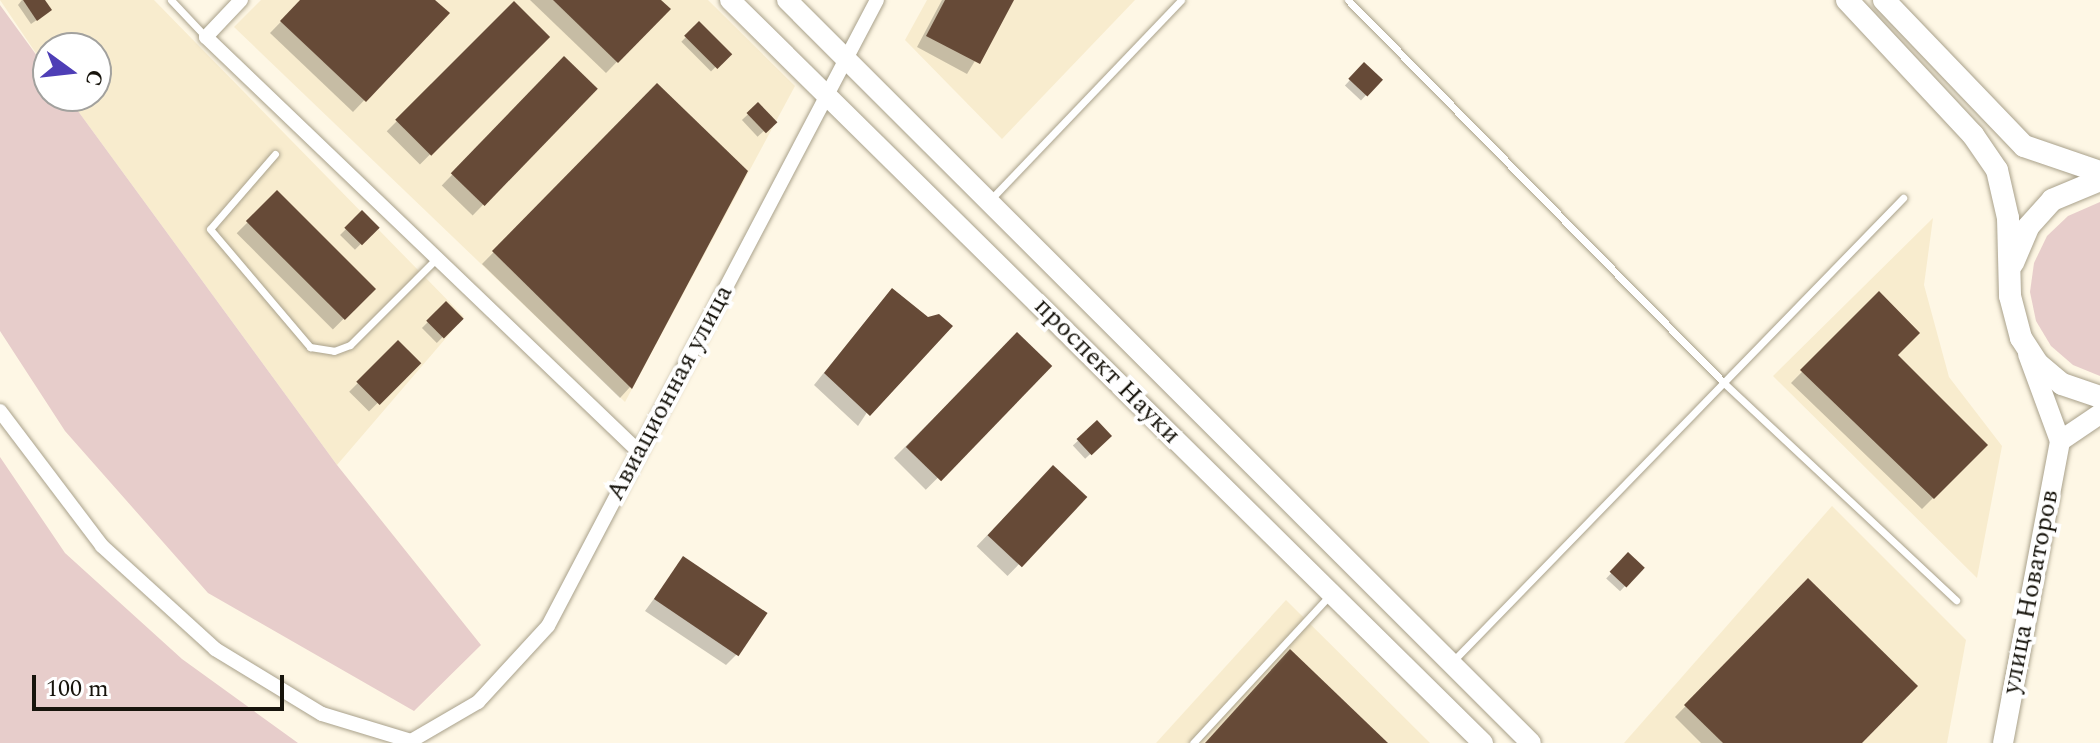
<!DOCTYPE html>
<html>
<head>
<meta charset="utf-8">
<style>
	body { margin:0 }
	#map { position:relative; width:2100px; height:743px; overflow:hidden; background:#fef7e5; font-family:Spectral,serif }
	div>[style] { position:absolute }
	[style*='--x'] { left:calc(var(--x)*1px); top:calc(var(--y)*1px); width:calc(var(--w)*1px); rotate:calc(var(--a)*1deg) }
	.built>* { inset:0; background:#f8ecce }
	.green>* { inset:0; background:#e7cdcb }
	.shadow>* { inset:0; background:#0003; transform-origin:0 0 }
	.building>* { inset:0; background:#664a37; transform-origin:0 0 }
	.roads { filter:drop-shadow(0 0 2px #a9a18b) drop-shadow(0 0 2px #a9a18b) }
	.lane>* { height:7px; margin:-3.5px; padding:0 3.5px; transform-origin:3.5px; border-radius:3.5px; background:#fff }
	.street>* { height:14px; margin:-7px; padding:0 7px; transform-origin:7px; border-radius:7px; background:#fff }
	.secondary>* { height:20px; margin:-10px; padding:0 10px; transform-origin:10px; border-radius:10px; background:#fff }
	.primary>* { height:22px; margin:-11px; padding:0 11px; transform-origin:11px; border-radius:11px; background:#fff }
	span { translate:-50% -50%; white-space:nowrap; text-align:center; line-height:1.15; -webkit-text-stroke:8px #fff; paint-order:stroke }
	.street-label { font-size:26px; color:#17140c }
	.north { position:absolute; left:32px; top:32px; width:80px; height:80px; box-sizing:border-box; background:#fff; border:2px solid #a2a19e; border-radius:50%; rotate:105deg; font-size:22px; font-weight:700; line-height:32px; text-align:center; color:#17140c }
	.north::after { content:''; display:block; margin:auto; width:28px; height:36px; background:#4e3eb6; clip-path:polygon(50% 0,100% 100%,50% 72%,0 100%) }
	.scale { position:absolute; left:32px; top:675px; width:252px; height:36px; box-sizing:border-box; border:4px solid #17140c; border-top:0; padding-left:10px; font-size:24px; line-height:28px; white-space:nowrap; color:#17140c; -webkit-text-stroke:6px #fff; paint-order:stroke }
</style>
</head>
<body>
<div id="map">
	<div class="built">
		<div style="clip-path:polygon(0 0,154px 0,464px 317px,337px 465px,67px 96px,96px 96px,96px 48px,48px 48px,48px 71px)"></div>
		<div style="clip-path:polygon(261px 0,708px 0,795px 86px,625px 402px,234px 27px)"></div>
		<div style="clip-path:polygon(927px 0,1135px 0,1002px 139px,905px 40px)"></div>
		<div style="clip-path:polygon(1933px 218px,1924px 285px,1949px 377px,2002px 446px,1977px 578px,1773px 376px)"></div>
		<div style="clip-path:polygon(1832px 506px,1966px 640px,1947px 743px,1624px 743px)"></div>
		<div style="clip-path:polygon(1286px 600px,1430px 743px,1156px 743px)"></div>
	</div>
	<div class="green">
		<div style="clip-path:polygon(0 5px,48px 71px,48px 96px,67px 96px,337px 465px,481px 645px,414px 711px,208px 593px,65px 431px,0 331px)"></div>
		<div style="clip-path:polygon(2100px 202px,2100px 376px,2073px 365px,2051px 346px,2036px 321px,2030px 292px,2034px 263px,2047px 236px,2068px 216px)"></div>
		<div style="clip-path:polygon(0 457px,65px 553px,182px 659px,298px 743px,0 743px)"></div>
	</div>
	<div class="shadow">
		<div style="clip-path:polygon(22px 0,43px 0,44px 15px,31px 24px,18px 5px)"></div>
		<div style="clip-path:polygon(302px 0,433px 0,447px 13px,353px 112px,270px 33px)"></div>
		<div style="clip-path:polygon(530px 0,658px 0,668px 9px,606px 73px)"></div>
		<div style="clip-path:polygon(942px 0,1012px 0,967px 74px,917px 47px)"></div>
		<div style="left:514px;top:4px;width:47px;height:180px;rotate:45deg"></div>
		<div style="left:699px;top:24px;width:42px;height:25px;rotate:45deg"></div>
		<div style="left:564px;top:59px;width:43px;height:176px;rotate:44deg"></div>
		<div style="left:1364px;top:65px;width:22px;height:28px;rotate:43deg"></div>
		<div style="clip-path:polygon(657px 86px,630px 387px,620px 398px,482px 264px)"></div>
		<div style="left:758px;top:105px;width:23px;height:22px;rotate:47deg"></div>
		<div style="left:277px;top:193px;width:136px;height:57px;rotate:45deg"></div>
		<div style="left:362px;top:213px;width:21px;height:31px;rotate:45deg"></div>
		<div style="clip-path:polygon(1879px 294px,1895px 355px,1986px 445px,1922px 509px,1791px 383px)"></div>
		<div style="clip-path:polygon(881px 302px,928px 320px,858px 426px,814px 385px)"></div>
		<div style="left:446px;top:304px;width:21px;height:34px;rotate:45deg"></div>
		<div style="left:1017px;top:335px;width:45px;height:174px;rotate:45deg"></div>
		<div style="left:398px;top:343px;width:28px;height:69px;rotate:45deg"></div>
		<div style="left:1097px;top:423px;width:18px;height:33px;rotate:47deg"></div>
		<div style="left:1053px;top:467px;width:43px;height:110px;rotate:44deg"></div>
		<div style="left:1628px;top:555px;width:19px;height:32px;rotate:43deg"></div>
		<div style="clip-path:polygon(683px 559px,737px 654px,726px 665px,645px 611px)"></div>
		<div style="clip-path:polygon(1808px 581px,1859px 743px,1701px 743px,1675px 717px)"></div>
	</div>
	<div class="building">
		<div style="clip-path:polygon(23px 0,45px 0,52px 10px,37px 21px)"></div>
		<div style="clip-path:polygon(300px 0,435px 0,450px 13px,366px 102px,280px 21px)"></div>
		<div style="clip-path:polygon(553px 0,661px 0,671px 9px,618px 63px)"></div>
		<div style="clip-path:polygon(945px 0,1014px 0,980px 64px,926px 36px)"></div>
		<div style="left:514px;top:1px;width:51px;height:168px;rotate:45deg"></div>
		<div style="left:699px;top:21px;width:47px;height:21px;rotate:45deg"></div>
		<div style="left:564px;top:56px;width:47px;height:163px;rotate:44deg"></div>
		<div style="left:1364px;top:62px;width:26px;height:23px;rotate:43deg"></div>
		<div style="clip-path:polygon(657px 83px,748px 171px,632px 389px,492px 251px)"></div>
		<div style="left:758px;top:102px;width:28px;height:16px;rotate:46deg"></div>
		<div style="left:277px;top:190px;width:140px;height:44px;rotate:45deg"></div>
		<div style="left:362px;top:210px;width:25px;height:25px;rotate:45deg"></div>
		<div style="clip-path:polygon(892px 288px,928px 317px,939px 314px,953px 326px,870px 416px,824px 373px)"></div>
		<div style="clip-path:polygon(1879px 291px,1920px 333px,1898px 355px,1988px 445px,1934px 499px,1800px 370px)"></div>
		<div style="left:446px;top:301px;width:25px;height:28px;rotate:45deg"></div>
		<div style="left:1017px;top:332px;width:49px;height:160px;rotate:44deg"></div>
		<div style="left:398px;top:340px;width:33px;height:59px;rotate:45deg"></div>
		<div style="left:1097px;top:420px;width:22px;height:28px;rotate:47deg"></div>
		<div style="left:1053px;top:465px;width:47px;height:96px;rotate:43deg"></div>
		<div style="left:1628px;top:552px;width:23px;height:27px;rotate:43deg"></div>
		<div style="left:683px;top:556px;width:102px;height:52px;rotate:34deg"></div>
		<div style="clip-path:polygon(1808px 578px,1918px 686px,1862px 743px,1723px 743px,1684px 705px)"></div>
		<div style="clip-path:polygon(1290px 649px,1388px 743px,1205px 743px)"></div>
	</div>
	<div class="roads">
		<div class="lane">
			<div style="--x:171;--y:0;--w:51;--a:46.6"></div>
			<div style="--x:1348;--y:0;--w:537;--a:45.53"></div>
			<div style="--x:1724;--y:383;--w:318;--a:43.1"></div>
			<div style="--x:275;--y:154;--w:99;--a:130.9"></div>
			<div style="--x:210;--y:229;--w:155;--a:49.7"></div>
			<div style="--x:310;--y:347;--w:24;--a:9"></div>
			<div style="--x:334;--y:351;--w:17;--a:-21"></div>
			<div style="--x:350;--y:345;--w:123;--a:-45"></div>
			<div style="--x:991;--y:199;--w:275;--a:-46.3"></div>
			<div style="--x:1453;--y:661;--w:646;--a:-45.82"></div>
			<div style="--x:1193;--y:743;--w:202;--a:-47.2"></div>
		</div>
		<div class="street">
			<div style="--x:241;--y:0;--w:51;--a:133.4"></div>
			<div style="--x:206;--y:37;--w:600;--a:43.78"></div>
			<div style="--x:0;--y:411;--w:169;--a:52.9"></div>
			<div style="--x:102;--y:546;--w:153;--a:42.3"></div>
			<div style="--x:215;--y:649;--w:125;--a:31.3"></div>
			<div style="--x:322;--y:714;--w:93;--a:16.9"></div>
			<div style="--x:411;--y:741;--w:78;--a:-30.2"></div>
			<div style="--x:478;--y:702;--w:103;--a:-47.4"></div>
			<div style="--x:548;--y:626;--w:707;--a:-62.28"></div>
		</div>
		<div class="secondary">
			<div style="--x:730;--y:0;--w:1058;--a:44.62"></div>
			<div style="--x:787;--y:0;--w:1051;--a:44.96"></div>
			<div style="--x:2060;--y:441;--w:48;--a:-34"></div>
			<div style="--x:2003;--y:743;--w:307;--a:-79.3"></div>
			<div style="--x:2060;--y:441;--w:93;--a:-110.2"></div>
		</div>
		<div class="primary">
			<div style="--x:1847;--y:0;--w:185;--a:47"></div>
			<div style="--x:1973;--y:135;--w:42;--a:55.6"></div>
			<div style="--x:1997;--y:170;--w:49;--a:77.1"></div>
			<div style="--x:2008;--y:218;--w:78;--a:88.5"></div>
			<div style="--x:2010;--y:296;--w:43;--a:75.3"></div>
			<div style="--x:2021;--y:338;--w:31;--a:57"></div>
			<div style="--x:2038;--y:364;--w:31;--a:40"></div>
			<div style="--x:2062;--y:384;--w:40;--a:18.9"></div>
			<div style="--x:1884;--y:0;--w:202;--a:46.2"></div>
			<div style="--x:2024;--y:146;--w:80;--a:18.9"></div>
			<div style="--x:2013;--y:263;--w:39;--a:-67"></div>
			<div style="--x:2028;--y:227;--w:36;--a:-48"></div>
			<div style="--x:2052;--y:200;--w:52;--a:-22.6"></div>
		</div>
	</div>
	<div class="street-label">
		<span style="left:1107px;top:371px;rotate:45deg">проспект Науки</span>
		<span style="left:670px;top:393px;rotate:-62deg">Авиационная улица</span>
		<span style="left:2031px;top:592px;rotate:-79deg">улица Новаторов</span>
	</div>
	<div class="north">С</div>
	<div class="scale">100 m</div>
</div>
</body>
</html>
